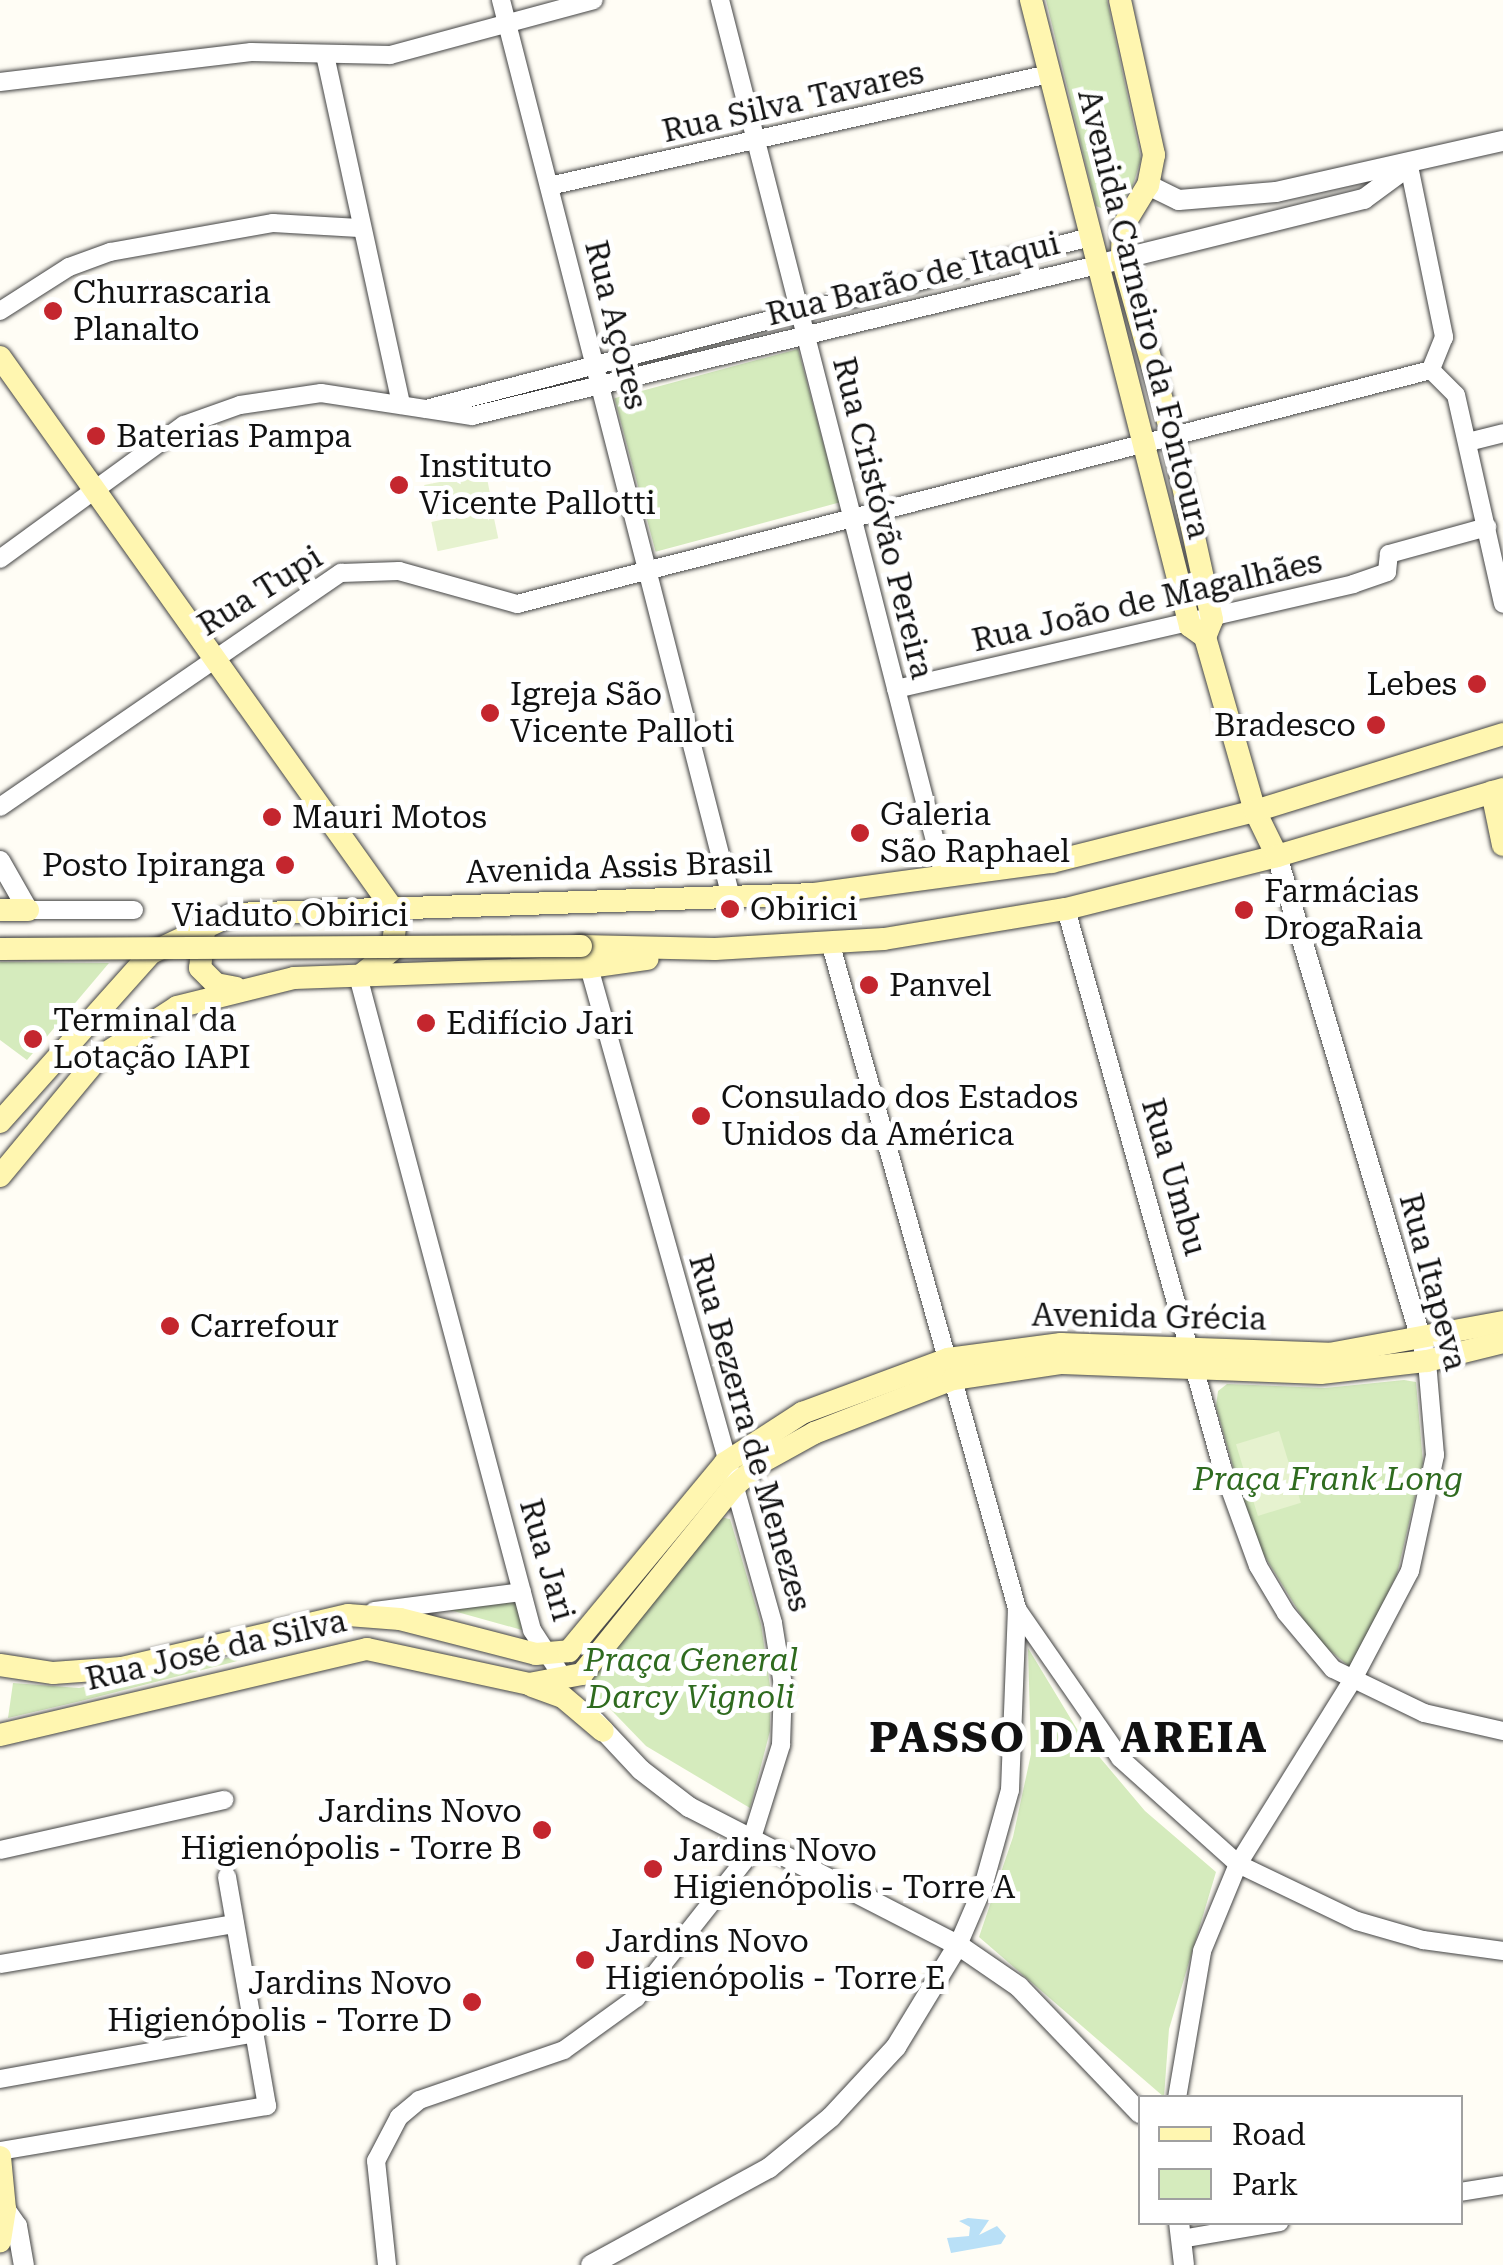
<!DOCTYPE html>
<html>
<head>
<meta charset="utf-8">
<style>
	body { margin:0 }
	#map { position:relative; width:1503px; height:2265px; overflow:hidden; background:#fffdf5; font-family:"Roboto Serif",serif }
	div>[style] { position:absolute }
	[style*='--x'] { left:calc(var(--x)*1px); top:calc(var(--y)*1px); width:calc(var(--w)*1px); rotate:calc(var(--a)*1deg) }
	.green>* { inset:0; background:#d5ebbd; transform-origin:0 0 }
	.pitch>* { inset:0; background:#e6f2cf; transform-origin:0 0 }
	.water>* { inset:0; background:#b9e0f7 }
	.roads { filter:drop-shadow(0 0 2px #444) drop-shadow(0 0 2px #444) }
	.minor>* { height:18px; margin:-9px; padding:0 9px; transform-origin:9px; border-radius:9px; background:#fff }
	.tertiary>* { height:20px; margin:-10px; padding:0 10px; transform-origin:10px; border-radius:10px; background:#fff }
	.secondary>* { height:22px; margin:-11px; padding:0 11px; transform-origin:11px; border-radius:11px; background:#fff6b0 }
	.bridges { filter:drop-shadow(0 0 2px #333) drop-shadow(0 0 2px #333) }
	.secondary-bridge>* { height:22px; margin:-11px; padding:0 11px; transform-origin:11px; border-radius:11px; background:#fff6b0 }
	.dots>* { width:28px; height:28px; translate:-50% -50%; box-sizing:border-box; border:5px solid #fff; border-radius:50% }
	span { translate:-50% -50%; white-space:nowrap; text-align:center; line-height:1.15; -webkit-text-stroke:10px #fff; paint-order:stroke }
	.street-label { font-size:32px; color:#111 }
	.poi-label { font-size:32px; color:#111 }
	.left { translate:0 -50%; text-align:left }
	.right { translate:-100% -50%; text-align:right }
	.park-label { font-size:32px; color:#2f6b1f; font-style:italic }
	.district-label { font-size:42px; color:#111; font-weight:700; letter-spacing:2.5px }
	.legend { position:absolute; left:1138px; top:2095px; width:325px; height:130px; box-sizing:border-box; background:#fff; border:2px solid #a0a0a0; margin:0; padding:12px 18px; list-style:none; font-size:30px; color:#111 }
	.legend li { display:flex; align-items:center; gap:20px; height:50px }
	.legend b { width:50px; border:2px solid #a0a0a0 }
</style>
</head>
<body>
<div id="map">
	<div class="green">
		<div style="clip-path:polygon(1046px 0,1107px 0,1141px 159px,1132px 188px,1112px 213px,1096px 206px)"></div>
		<div style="left:798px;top:349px;width:159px;height:190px;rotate:75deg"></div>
		<div style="clip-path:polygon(0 962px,109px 963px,27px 1060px,0 1040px)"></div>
		<div style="clip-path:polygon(1404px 1380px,1416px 1382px,1423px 1463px,1397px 1574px,1351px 1668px,1315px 1638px,1253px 1537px,1216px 1406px,1218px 1391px,1227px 1384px,1325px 1388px)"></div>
		<div style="clip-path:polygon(719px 1517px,730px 1519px,761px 1624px,770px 1686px,770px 1731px,750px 1808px,646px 1746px,587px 1685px)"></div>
		<div style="clip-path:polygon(515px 1598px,522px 1630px,450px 1610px)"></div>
		<div style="clip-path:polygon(339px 1635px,81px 1701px,8px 1718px,13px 1683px,79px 1688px)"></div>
		<div style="clip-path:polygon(1028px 1648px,1080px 1734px,1145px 1811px,1216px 1872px,1169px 2029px,1164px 2097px,979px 1937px,1013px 1837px,1031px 1754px)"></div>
	</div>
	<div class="pitch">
		<div style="left:486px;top:473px;width:33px;height:63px;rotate:79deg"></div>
		<div style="left:492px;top:509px;width:30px;height:62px;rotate:78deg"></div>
		<div style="left:1279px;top:1431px;width:75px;height:45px;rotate:73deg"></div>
	</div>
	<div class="water">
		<div style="clip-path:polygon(968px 2218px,989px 2220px,979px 2235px,997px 2226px,1006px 2236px,1001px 2244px,951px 2253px,947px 2238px,969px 2236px,970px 2227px,959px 2221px)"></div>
	</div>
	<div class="roads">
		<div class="minor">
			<div style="--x:501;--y:0;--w:926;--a:75.62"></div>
			<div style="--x:720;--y:0;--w:904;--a:75.66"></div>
			<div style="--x:325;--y:55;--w:358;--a:77.7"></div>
			<div style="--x:0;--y:82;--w:253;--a:-6.8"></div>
			<div style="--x:251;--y:52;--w:139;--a:1.2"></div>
			<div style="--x:390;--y:55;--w:211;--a:-15.1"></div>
			<div style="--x:1409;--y:166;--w:175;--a:78.4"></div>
			<div style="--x:1444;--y:337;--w:35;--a:112"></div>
			<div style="--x:549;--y:186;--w:512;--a:-12.63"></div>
			<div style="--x:0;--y:311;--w:82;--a:-32.5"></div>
			<div style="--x:69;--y:267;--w:44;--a:-20.1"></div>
			<div style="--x:110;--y:252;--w:166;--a:-10.1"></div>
			<div style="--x:273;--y:223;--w:86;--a:3.3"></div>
			<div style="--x:1431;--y:370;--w:35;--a:45"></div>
			<div style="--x:1456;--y:395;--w:214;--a:77.3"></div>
			<div style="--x:426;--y:409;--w:686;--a:-14.52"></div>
			<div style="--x:1468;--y:442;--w:36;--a:-14"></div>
			<div style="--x:0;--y:559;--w:228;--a:-36.1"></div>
			<div style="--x:184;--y:425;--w:59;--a:-19.7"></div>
			<div style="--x:240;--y:405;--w:82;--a:-8.4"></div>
			<div style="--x:321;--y:393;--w:153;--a:8.7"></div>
			<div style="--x:472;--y:416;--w:643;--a:-13.58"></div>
			<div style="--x:896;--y:689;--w:469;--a:-12.9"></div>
			<div style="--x:1353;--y:584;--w:36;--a:-19"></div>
			<div style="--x:1387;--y:572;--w:18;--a:-84"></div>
			<div style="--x:1389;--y:554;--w:102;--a:-15.4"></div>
			<div style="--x:0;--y:807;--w:414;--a:-34.5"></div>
			<div style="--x:341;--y:573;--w:58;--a:-2"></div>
			<div style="--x:399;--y:571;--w:123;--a:15.6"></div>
			<div style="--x:517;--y:604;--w:943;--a:-14.36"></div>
			<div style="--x:1066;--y:909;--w:579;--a:74.38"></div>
			<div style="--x:1222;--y:1467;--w:105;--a:70"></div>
			<div style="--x:1258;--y:1566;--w:55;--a:59.2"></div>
			<div style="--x:1286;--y:1613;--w:73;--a:50"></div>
			<div style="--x:1333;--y:1669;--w:101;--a:25.8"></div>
			<div style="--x:1424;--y:1713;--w:81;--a:12.8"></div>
			<div style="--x:28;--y:910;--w:106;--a:0"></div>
			<div style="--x:830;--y:942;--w:692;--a:74.32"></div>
			<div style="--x:1017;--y:1608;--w:182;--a:92.2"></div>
			<div style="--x:1010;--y:1790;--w:101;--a:105.6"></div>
			<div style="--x:983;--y:1887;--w:63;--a:113.3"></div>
			<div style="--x:358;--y:976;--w:677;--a:75.1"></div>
			<div style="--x:532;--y:1630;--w:59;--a:56.9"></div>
			<div style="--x:1017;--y:1609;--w:181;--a:55.3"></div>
			<div style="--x:1120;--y:1758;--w:159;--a:41.9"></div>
			<div style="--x:1238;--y:1864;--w:132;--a:25.6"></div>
			<div style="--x:1357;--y:1921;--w:69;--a:16.1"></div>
			<div style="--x:1423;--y:1940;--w:81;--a:7.8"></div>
			<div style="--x:374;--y:1611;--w:149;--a:-7.3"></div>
			<div style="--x:0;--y:1850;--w:230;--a:-12.6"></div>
			<div style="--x:0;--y:1964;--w:238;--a:-9.7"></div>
			<div style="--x:0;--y:2079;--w:259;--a:-10.2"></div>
			<div style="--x:1177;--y:2098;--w:149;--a:-80.3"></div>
			<div style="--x:1202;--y:1951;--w:94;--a:-67.5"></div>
			<div style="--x:1238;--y:1864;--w:216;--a:-58.1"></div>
			<div style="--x:1352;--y:1681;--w:124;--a:-62.2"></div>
			<div style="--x:1410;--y:1571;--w:119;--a:-77.8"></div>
			<div style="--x:1435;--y:1455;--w:94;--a:-94.9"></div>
			<div style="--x:0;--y:2151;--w:271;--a:-9.6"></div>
			<div style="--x:267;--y:2106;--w:233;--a:-99.9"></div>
			<div style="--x:1460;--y:2192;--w:44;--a:-9.2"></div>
			<div style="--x:1181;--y:2239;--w:100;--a:-9.7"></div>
			<div style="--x:387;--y:2265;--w:105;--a:-96"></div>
			<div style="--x:376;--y:2161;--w:50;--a:-62.4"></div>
			<div style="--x:399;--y:2117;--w:26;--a:-40"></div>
			<div style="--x:419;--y:2100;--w:153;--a:-19"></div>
			<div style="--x:564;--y:2050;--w:89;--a:-35.8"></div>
			<div style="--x:636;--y:1998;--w:176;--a:-51.7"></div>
			<div style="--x:745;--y:1860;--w:121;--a:-72.6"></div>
			<div style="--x:781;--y:1745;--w:60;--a:-88.1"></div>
			<div style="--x:783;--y:1685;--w:63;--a:-99.2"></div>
			<div style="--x:773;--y:1623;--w:681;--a:-105.67"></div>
		</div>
		<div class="tertiary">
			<div style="--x:1148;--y:185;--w:34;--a:26"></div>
			<div style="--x:1179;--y:200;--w:97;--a:-4.7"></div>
			<div style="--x:1276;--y:192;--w:233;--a:-12.7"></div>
			<div style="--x:1109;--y:262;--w:263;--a:-13.9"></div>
			<div style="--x:1364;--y:199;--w:52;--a:-36.4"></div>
			<div style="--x:1277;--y:856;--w:514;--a:73.4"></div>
			<div style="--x:0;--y:861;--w:56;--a:60.3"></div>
			<div style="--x:595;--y:1721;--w:67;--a:46.8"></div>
			<div style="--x:641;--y:1770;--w:61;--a:37.6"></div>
			<div style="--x:689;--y:1807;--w:302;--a:27.2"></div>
			<div style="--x:958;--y:1945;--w:74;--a:34.5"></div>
			<div style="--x:1019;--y:1987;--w:175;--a:46.2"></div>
			<div style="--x:5;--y:2209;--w:21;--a:55"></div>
			<div style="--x:17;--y:2226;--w:40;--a:80"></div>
			<div style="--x:1179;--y:2222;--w:43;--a:83.4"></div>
			<div style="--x:591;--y:2265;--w:203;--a:-28.6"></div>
			<div style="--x:769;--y:2168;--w:80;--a:-39.4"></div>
			<div style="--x:831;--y:2117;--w:96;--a:-47.1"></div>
			<div style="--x:896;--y:2047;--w:119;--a:-58.7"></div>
		</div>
		<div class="secondary">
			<div style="--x:1031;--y:0;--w:646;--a:75.75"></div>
			<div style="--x:1190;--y:626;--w:19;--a:36"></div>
			<div style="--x:1120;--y:0;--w:159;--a:77.6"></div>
			<div style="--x:1154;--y:155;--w:31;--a:101"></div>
			<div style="--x:1148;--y:185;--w:48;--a:121.4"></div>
			<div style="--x:1123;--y:226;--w:32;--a:92"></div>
			<div style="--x:1122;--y:258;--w:185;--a:74.3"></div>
			<div style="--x:1172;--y:436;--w:188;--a:77.7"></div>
			<div style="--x:1212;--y:620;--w:18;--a:112"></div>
			<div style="--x:1205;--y:637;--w:181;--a:74"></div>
			<div style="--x:1255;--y:811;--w:50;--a:63.9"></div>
			<div style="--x:0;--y:357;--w:673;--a:54.56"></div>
			<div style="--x:390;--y:905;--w:17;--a:69"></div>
			<div style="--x:396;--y:921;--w:29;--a:98"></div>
			<div style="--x:392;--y:950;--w:40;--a:141"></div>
			<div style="--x:1492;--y:792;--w:54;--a:78.3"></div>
			<div style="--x:0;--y:910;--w:28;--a:0"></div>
			<div style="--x:204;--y:931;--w:37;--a:96"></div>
			<div style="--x:200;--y:968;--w:23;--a:45"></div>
			<div style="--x:216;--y:984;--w:20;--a:11"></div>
			<div style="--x:581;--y:946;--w:134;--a:1.3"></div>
			<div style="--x:715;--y:949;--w:169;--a:-3.4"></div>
			<div style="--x:884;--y:939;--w:184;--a:-9.4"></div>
			<div style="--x:1066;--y:909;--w:218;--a:-14.1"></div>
			<div style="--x:1277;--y:856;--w:236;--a:-16.5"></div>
			<div style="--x:0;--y:1122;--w:227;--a:-48.2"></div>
			<div style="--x:151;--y:953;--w:92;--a:-25.2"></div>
			<div style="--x:234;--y:914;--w:580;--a:-1.97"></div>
			<div style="--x:814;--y:894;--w:240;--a:-7.7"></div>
			<div style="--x:1052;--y:862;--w:209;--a:-14.1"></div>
			<div style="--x:1255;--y:811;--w:260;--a:-17.2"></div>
			<div style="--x:0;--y:1176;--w:152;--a:-50.3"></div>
			<div style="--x:97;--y:1059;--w:95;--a:-33"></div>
			<div style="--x:177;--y:1007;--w:121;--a:-13.9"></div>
			<div style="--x:294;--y:978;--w:295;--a:-2.1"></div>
			<div style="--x:589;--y:967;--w:59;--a:-7.9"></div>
			<div style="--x:0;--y:1665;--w:54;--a:8.6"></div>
			<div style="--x:53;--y:1673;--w:69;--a:-4.1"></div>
			<div style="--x:122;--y:1668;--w:232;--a:-13.2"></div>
			<div style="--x:348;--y:1615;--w:52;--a:4.4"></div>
			<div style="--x:400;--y:1619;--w:140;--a:14.4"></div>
			<div style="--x:536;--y:1654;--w:33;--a:-5"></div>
			<div style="--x:569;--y:1651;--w:244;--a:-50.3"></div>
			<div style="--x:725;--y:1463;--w:92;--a:-33"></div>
			<div style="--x:802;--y:1413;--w:156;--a:-20.3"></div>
			<div style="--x:948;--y:1359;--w:114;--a:-7.6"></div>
			<div style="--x:1061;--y:1344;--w:268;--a:2.1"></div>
			<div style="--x:1329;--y:1354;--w:177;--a:-10.4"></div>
			<div style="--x:532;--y:1686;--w:33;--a:20"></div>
			<div style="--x:563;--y:1697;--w:52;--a:40.4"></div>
			<div style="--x:0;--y:1735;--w:377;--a:-13.2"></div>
			<div style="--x:367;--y:1649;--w:166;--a:12.2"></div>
			<div style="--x:529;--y:1684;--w:54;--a:-10.7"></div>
			<div style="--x:582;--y:1674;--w:239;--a:-51.1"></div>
			<div style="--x:732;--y:1488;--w:40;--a:-41"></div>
			<div style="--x:762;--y:1462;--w:60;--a:-29.1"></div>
			<div style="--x:814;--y:1433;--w:149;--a:-21.2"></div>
			<div style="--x:953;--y:1379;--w:110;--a:-8.4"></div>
			<div style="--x:1062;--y:1363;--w:259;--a:2.2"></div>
			<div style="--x:1321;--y:1373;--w:107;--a:-6.5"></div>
			<div style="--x:1427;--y:1361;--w:78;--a:-14"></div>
			<div style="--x:0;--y:2157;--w:52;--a:84.5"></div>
			<div style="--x:5;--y:2209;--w:33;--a:99"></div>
		</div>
	</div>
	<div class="bridges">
		<div class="secondary-bridge">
			<div style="--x:0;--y:949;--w:581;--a:-0.3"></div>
		</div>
	</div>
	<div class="dots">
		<div style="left:53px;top:311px;background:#c4262e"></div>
		<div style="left:96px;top:436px;background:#c4262e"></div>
		<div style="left:399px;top:485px;background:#c4262e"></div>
		<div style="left:1477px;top:684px;background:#c4262e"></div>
		<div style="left:490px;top:713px;background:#c4262e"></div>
		<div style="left:1376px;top:725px;background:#c4262e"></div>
		<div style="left:272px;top:817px;background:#c4262e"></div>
		<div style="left:860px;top:833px;background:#c4262e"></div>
		<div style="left:285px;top:865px;background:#c4262e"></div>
		<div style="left:730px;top:909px;background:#c4262e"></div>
		<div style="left:1244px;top:910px;background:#c4262e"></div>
		<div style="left:869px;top:985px;background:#c4262e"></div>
		<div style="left:426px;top:1023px;background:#c4262e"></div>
		<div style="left:33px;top:1039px;background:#c4262e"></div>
		<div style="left:701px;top:1116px;background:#c4262e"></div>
		<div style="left:170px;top:1326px;background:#c4262e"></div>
		<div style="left:542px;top:1830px;background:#c4262e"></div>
		<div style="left:653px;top:1869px;background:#c4262e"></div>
		<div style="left:585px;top:1960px;background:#c4262e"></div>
		<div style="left:472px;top:2002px;background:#c4262e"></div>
	</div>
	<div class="street-label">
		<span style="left:793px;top:102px;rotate:-13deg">Rua Silva Tavares</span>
		<span style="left:913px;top:279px;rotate:-14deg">Rua Barão de Itaqui</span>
		<span style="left:1144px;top:314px;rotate:76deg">Avenida Carneiro da Fontoura</span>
		<span style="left:616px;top:325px;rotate:76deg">Rua Açores</span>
		<span style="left:883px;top:518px;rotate:76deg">Rua Cristóvão Pereira</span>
		<span style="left:260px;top:591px;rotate:-32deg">Rua Tupi</span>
		<span style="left:1147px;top:601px;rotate:-13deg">Rua João de Magalhães</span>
		<span style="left:619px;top:867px;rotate:-2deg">Avenida Assis Brasil</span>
		<span style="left:290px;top:915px">Viaduto Obirici</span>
		<span style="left:1174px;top:1177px;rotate:74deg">Rua Umbu</span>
		<span style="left:1433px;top:1282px;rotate:75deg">Rua Itapeva</span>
		<span style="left:1149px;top:1317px;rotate:1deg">Avenida Grécia</span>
		<span style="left:750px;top:1433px;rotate:74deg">Rua Bezerra de Menezes</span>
		<span style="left:547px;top:1560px;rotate:74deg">Rua Jari</span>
		<span style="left:216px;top:1650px;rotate:-13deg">Rua José da Silva</span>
	</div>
	<div class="poi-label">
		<span class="left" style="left:73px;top:311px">Churrascaria<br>Planalto</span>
		<span class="left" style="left:116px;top:436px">Baterias Pampa</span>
		<span class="left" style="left:419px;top:485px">Instituto<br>Vicente Pallotti</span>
		<span class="right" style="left:1457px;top:684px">Lebes</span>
		<span class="left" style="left:510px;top:713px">Igreja São<br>Vicente Palloti</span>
		<span class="right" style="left:1356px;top:725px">Bradesco</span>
		<span class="left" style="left:880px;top:833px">Galeria<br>São Raphael</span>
		<span class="left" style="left:292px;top:817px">Mauri Motos</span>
		<span class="right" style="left:265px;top:865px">Posto Ipiranga</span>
		<span class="left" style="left:1264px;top:910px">Farmácias<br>DrogaRaia</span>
		<span class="left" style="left:750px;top:909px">Obirici</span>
		<span class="left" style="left:889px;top:985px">Panvel</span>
		<span class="left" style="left:53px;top:1039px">Terminal da<br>Lotação IAPI</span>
		<span class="left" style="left:446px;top:1023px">Edifício Jari</span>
		<span class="left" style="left:721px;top:1116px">Consulado dos Estados<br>Unidos da América</span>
		<span class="left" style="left:190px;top:1326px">Carrefour</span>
		<span class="right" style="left:522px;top:1830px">Jardins Novo<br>Higienópolis - Torre B</span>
		<span class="left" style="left:673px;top:1869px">Jardins Novo<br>Higienópolis - Torre A</span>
		<span class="left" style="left:605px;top:1960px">Jardins Novo<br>Higienópolis - Torre E</span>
		<span class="right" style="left:452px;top:2002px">Jardins Novo<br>Higienópolis - Torre D</span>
	</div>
	<div class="park-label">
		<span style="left:1328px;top:1479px">Praça Frank Long</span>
		<span style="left:691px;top:1679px">Praça General<br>Darcy Vignoli</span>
	</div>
	<div class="district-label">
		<span style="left:1069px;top:1738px">PASSO DA AREIA</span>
	</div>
	<ul class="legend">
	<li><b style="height:12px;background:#fff6b0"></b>Road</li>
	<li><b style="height:28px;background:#d5ebbd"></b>Park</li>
	</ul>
</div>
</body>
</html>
